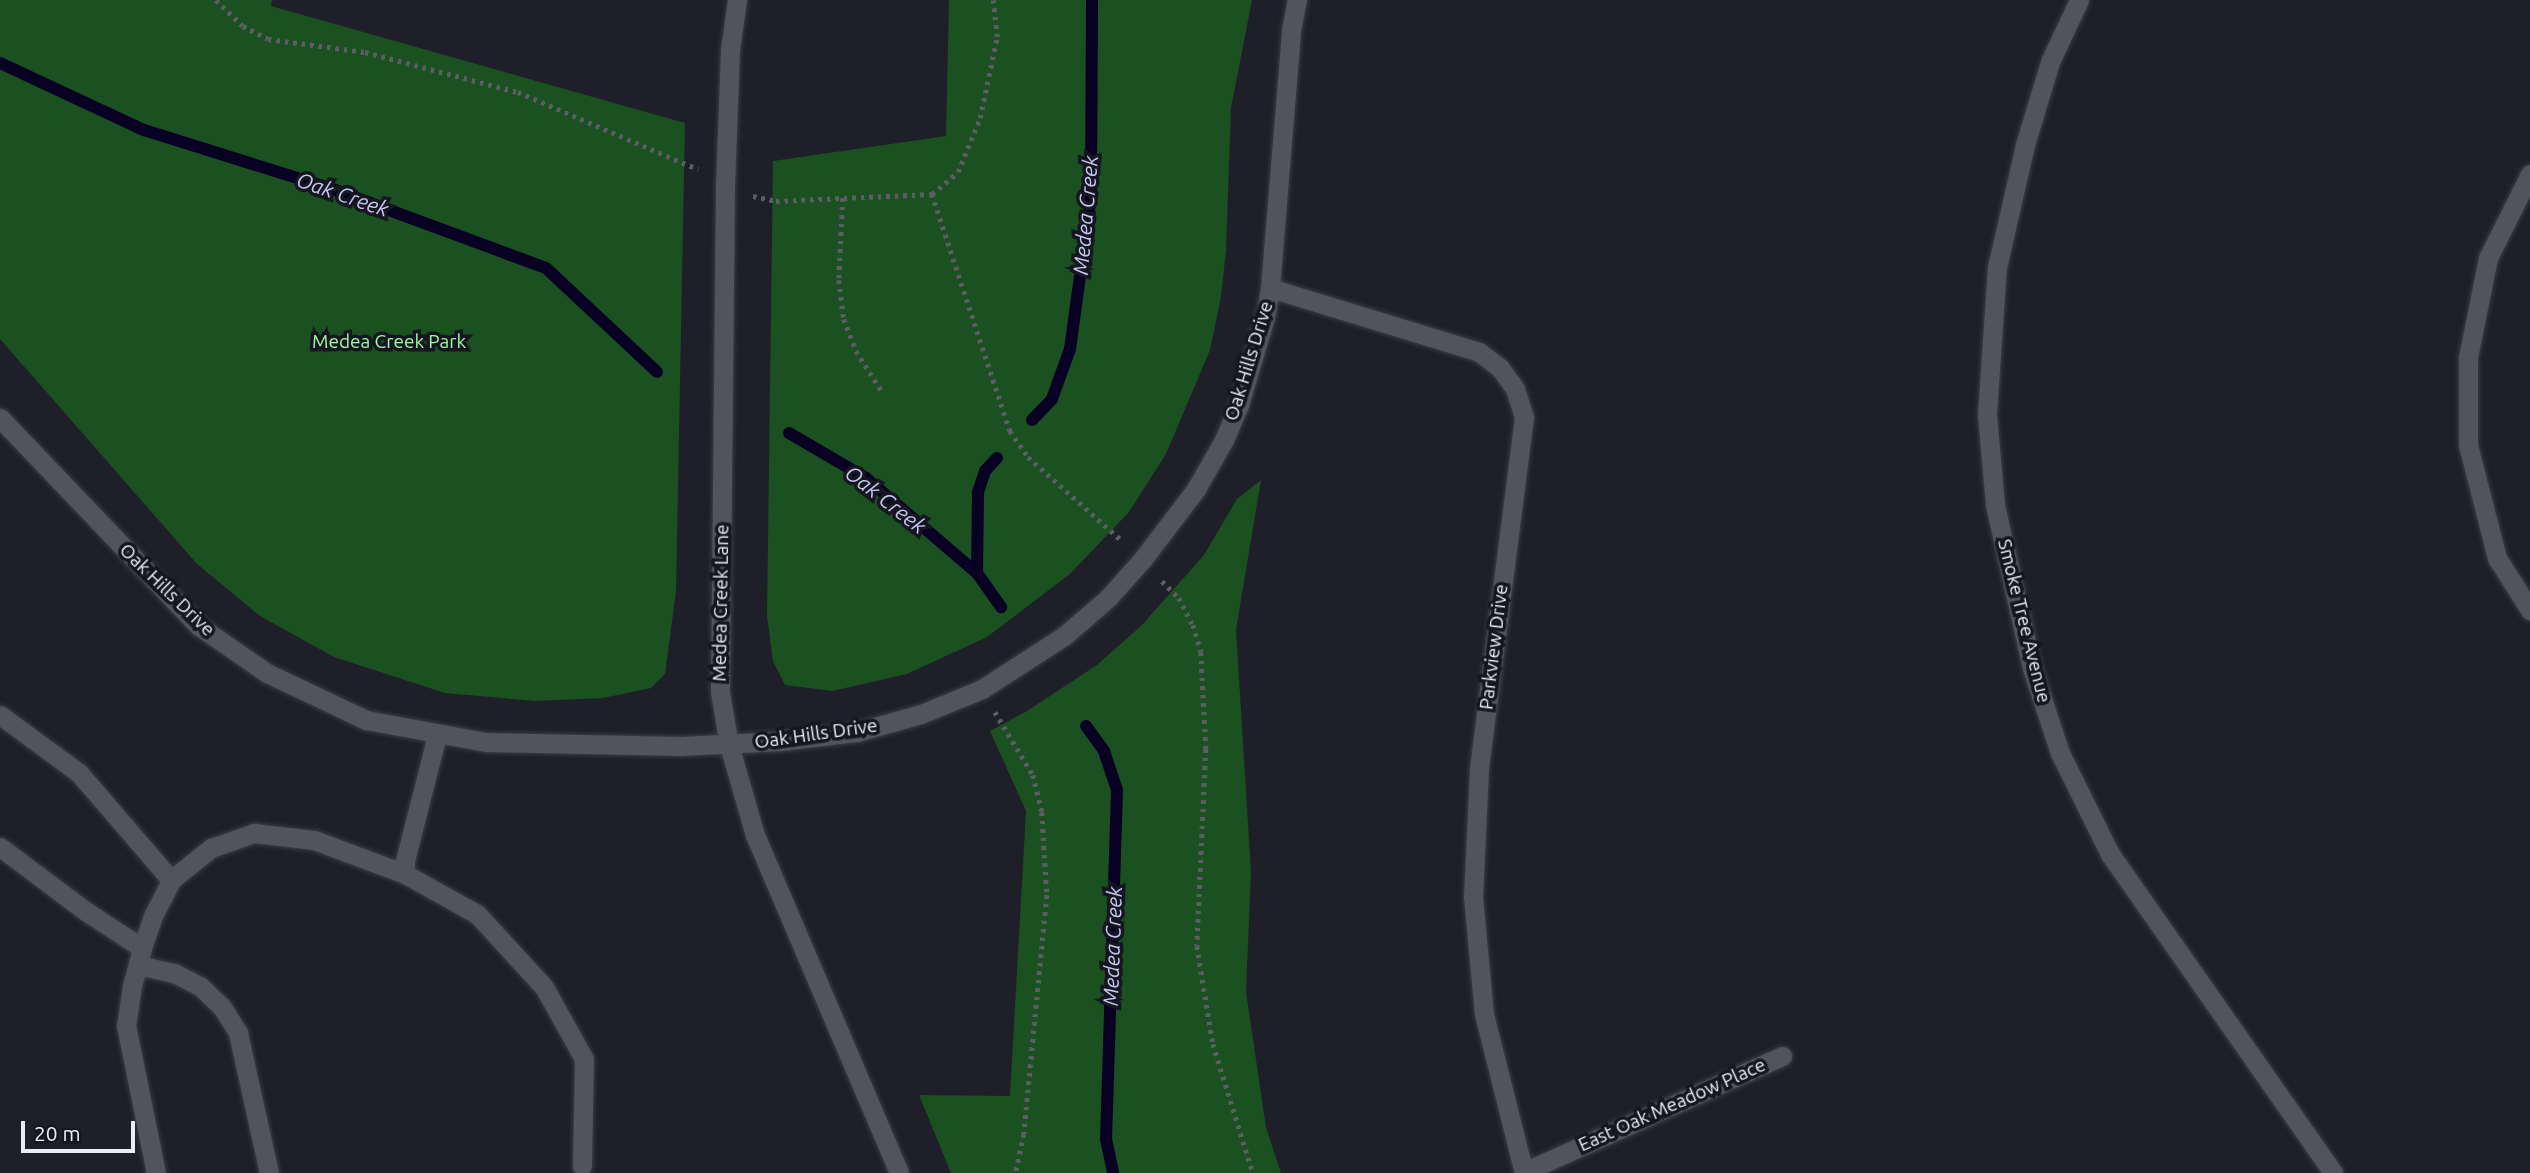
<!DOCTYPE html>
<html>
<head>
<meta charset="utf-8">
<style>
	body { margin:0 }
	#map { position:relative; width:2530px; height:1173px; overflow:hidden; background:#1f1f29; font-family:Ubuntu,sans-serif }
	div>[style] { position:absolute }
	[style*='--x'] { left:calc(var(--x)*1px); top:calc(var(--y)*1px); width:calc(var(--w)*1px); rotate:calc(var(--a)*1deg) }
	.green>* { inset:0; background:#1b5020 }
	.stream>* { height:12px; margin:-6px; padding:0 6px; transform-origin:6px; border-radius:6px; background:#080123 }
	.path>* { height:4.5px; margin-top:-2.25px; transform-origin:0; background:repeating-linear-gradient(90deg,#5d5d66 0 3.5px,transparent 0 8.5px) }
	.roads { filter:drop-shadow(0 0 2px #3b3b44) drop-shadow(0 0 2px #3b3b44) }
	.minor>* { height:19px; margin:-9.5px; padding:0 9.5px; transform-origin:9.5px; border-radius:9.5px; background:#53535f }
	span { translate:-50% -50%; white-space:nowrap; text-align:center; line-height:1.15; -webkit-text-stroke:7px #161620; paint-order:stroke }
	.park-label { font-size:19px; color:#9cfaa0 }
	.street-label { font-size:19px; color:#ececf3 }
	.water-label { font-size:21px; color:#c6c6f2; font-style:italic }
	.scale { position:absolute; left:21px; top:1121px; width:114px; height:32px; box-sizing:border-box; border:4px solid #ececf3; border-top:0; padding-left:9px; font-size:21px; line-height:24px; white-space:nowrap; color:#ececf3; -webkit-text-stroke:5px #161620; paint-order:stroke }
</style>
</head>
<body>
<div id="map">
	<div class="green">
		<div style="clip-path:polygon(0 0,272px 0,271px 6px,685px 123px,676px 592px,665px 674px,651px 688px,603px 698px,534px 701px,445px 693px,334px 657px,260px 616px,197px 564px,0 339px)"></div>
		<div style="clip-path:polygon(949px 0,1252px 0,1231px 108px,1226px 250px,1221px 297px,1210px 350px,1166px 454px,1129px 512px,1070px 574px,987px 637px,907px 674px,832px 691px,785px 685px,773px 661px,767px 616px,773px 161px,946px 136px)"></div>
		<div style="clip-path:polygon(1261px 480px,1236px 630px,1251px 872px,1246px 992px,1266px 1127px,1281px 1173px,951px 1173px,919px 1095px,1010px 1096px,1026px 811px,990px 731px,1027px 711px,1097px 665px,1141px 626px,1204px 555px,1237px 499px)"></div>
	</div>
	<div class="stream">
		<div style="--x:0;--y:63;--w:159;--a:25"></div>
		<div style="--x:144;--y:130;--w:200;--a:17.4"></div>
		<div style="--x:335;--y:190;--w:225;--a:20.3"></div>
		<div style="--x:546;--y:268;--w:152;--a:43.1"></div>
		<div style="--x:1032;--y:420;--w:29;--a:-46"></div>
		<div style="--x:1052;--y:399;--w:53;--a:-70.2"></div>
		<div style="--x:1070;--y:349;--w:155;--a:-82.2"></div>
		<div style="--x:1091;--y:195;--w:195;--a:-89.7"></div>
		<div style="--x:789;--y:433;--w:89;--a:30.3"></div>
		<div style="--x:866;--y:478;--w:146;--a:40.6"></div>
		<div style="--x:997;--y:458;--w:18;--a:133"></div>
		<div style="--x:985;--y:471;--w:22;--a:108"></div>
		<div style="--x:978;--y:492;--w:81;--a:90.7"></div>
		<div style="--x:977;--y:573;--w:42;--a:54.8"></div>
		<div style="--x:1086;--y:726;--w:31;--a:54"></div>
		<div style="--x:1104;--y:751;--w:41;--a:71.6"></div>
		<div style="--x:1117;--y:790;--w:349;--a:91.8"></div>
		<div style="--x:1106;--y:1139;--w:35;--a:78"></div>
	</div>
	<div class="path">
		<div style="--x:216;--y:0;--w:37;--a:44"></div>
		<div style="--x:243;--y:26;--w:28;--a:27"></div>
		<div style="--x:268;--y:39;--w:98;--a:7.6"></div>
		<div style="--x:365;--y:52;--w:158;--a:14.7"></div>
		<div style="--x:518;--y:92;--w:196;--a:23.2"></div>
		<div style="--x:932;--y:194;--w:34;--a:-40"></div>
		<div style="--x:958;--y:172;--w:58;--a:-67.8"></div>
		<div style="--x:980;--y:118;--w:83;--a:-78.1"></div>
		<div style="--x:997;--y:37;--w:37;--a:-96"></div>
		<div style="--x:753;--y:196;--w:24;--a:12"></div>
		<div style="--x:776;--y:201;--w:156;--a:-2.6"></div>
		<div style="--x:932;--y:194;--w:250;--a:71.8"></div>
		<div style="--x:1010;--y:431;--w:32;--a:55"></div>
		<div style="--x:1028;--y:457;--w:125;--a:41.7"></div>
		<div style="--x:843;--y:198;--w:82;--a:92.8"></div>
		<div style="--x:839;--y:280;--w:39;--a:83"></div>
		<div style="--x:844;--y:319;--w:34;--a:69"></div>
		<div style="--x:856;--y:351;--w:50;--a:57.3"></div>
		<div style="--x:1162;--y:581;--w:24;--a:45"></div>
		<div style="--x:1179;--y:598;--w:30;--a:63"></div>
		<div style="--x:1193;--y:625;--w:28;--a:73"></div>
		<div style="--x:1201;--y:652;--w:97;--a:87"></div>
		<div style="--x:1206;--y:749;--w:197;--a:92.6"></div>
		<div style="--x:1197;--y:946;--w:99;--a:80.7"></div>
		<div style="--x:1213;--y:1044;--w:135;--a:72.8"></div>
		<div style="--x:995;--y:712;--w:74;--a:58.9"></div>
		<div style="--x:1033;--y:775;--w:38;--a:76"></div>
		<div style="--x:1042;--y:812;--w:83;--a:86.6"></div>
		<div style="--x:1047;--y:895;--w:240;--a:95.5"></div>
		<div style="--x:1024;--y:1134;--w:40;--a:102"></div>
	</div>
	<div class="roads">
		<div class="minor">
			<div style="--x:737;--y:0;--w:50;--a:98"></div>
			<div style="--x:730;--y:50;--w:135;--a:92.1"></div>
			<div style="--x:725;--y:185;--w:507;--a:90.57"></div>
			<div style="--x:720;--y:692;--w:54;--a:80.4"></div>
			<div style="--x:729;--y:745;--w:94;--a:73.9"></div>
			<div style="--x:755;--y:835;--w:367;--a:66.9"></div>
			<div style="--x:2079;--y:0;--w:68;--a:115.1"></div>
			<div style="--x:2050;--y:62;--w:87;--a:106.8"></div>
			<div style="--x:2025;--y:145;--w:125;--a:102.9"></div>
			<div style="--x:1997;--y:267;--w:148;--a:93.9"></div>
			<div style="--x:1987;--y:415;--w:90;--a:84.9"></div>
			<div style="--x:1995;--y:505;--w:167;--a:77.2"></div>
			<div style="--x:2032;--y:668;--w:89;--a:71.8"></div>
			<div style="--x:2060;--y:753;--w:113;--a:63.7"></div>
			<div style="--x:2110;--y:854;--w:389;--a:55"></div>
			<div style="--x:2530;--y:174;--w:94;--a:116.6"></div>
			<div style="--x:2488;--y:258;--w:101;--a:101.4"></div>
			<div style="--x:2468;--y:357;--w:88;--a:90"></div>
			<div style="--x:2468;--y:445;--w:117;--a:75.6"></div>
			<div style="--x:2497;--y:558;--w:62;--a:57.6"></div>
			<div style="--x:1270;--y:288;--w:219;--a:17"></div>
			<div style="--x:1479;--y:352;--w:26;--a:37"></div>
			<div style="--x:1500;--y:368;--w:26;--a:54"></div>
			<div style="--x:1515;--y:389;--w:29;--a:72"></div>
			<div style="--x:1524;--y:417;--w:356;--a:97.3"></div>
			<div style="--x:1479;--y:770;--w:126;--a:92.7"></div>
			<div style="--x:1473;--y:896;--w:119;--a:84.7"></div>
			<div style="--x:1484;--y:1014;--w:164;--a:75.9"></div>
			<div style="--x:0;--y:418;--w:288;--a:46.3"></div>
			<div style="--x:199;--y:626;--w:83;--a:34.7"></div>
			<div style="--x:267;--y:673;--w:110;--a:25.4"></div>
			<div style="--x:366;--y:720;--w:122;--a:10.4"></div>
			<div style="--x:486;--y:742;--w:195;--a:1.2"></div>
			<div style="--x:681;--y:746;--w:100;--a:-2.9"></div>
			<div style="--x:781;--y:741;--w:77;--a:-6.8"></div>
			<div style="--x:857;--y:732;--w:66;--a:-15.7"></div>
			<div style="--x:921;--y:714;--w:66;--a:-22.3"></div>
			<div style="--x:982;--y:689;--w:98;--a:-32.9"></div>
			<div style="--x:1064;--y:636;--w:58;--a:-40.8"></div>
			<div style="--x:1108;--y:598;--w:51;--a:-48.2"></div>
			<div style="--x:1142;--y:560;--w:89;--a:-52.7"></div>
			<div style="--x:1196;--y:489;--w:56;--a:-60.3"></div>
			<div style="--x:1224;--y:440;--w:38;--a:-67"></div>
			<div style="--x:1239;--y:405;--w:92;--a:-73.5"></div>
			<div style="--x:1265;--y:317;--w:29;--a:-80"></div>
			<div style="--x:1270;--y:288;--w:259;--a:-85.3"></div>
			<div style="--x:1291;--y:30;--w:31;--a:-79"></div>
			<div style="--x:0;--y:715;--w:98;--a:36.3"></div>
			<div style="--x:79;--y:773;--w:141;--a:49.3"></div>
			<div style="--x:171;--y:880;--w:51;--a:-38.7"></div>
			<div style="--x:211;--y:848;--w:46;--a:-19.2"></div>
			<div style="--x:254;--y:833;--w:60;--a:6.7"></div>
			<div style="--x:314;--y:840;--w:97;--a:20.5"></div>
			<div style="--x:437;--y:735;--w:130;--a:104.3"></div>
			<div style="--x:405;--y:861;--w:13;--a:90"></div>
			<div style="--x:405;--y:874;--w:82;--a:29.1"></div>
			<div style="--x:477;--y:914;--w:99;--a:47.5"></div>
			<div style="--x:544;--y:987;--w:82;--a:60.9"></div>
			<div style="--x:584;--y:1059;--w:107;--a:91.1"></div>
			<div style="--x:0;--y:847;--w:109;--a:36.8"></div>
			<div style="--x:87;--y:912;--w:66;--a:33.2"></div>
			<div style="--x:138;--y:965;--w:37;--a:13"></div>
			<div style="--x:174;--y:973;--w:30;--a:27"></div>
			<div style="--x:201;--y:987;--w:29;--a:44"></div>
			<div style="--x:222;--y:1007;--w:31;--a:58"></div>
			<div style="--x:238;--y:1033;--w:143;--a:77.5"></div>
			<div style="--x:1524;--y:1172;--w:283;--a:-24.2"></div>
			<div style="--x:156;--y:1173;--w:150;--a:-101.5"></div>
			<div style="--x:126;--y:1026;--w:40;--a:-81.5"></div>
			<div style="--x:132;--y:986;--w:39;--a:-75"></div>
			<div style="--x:142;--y:948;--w:36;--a:-71"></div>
			<div style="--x:154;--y:914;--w:38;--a:-63"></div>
		</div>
	</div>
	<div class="park-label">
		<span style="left:389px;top:342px">Medea Creek Park</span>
	</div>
	<div class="street-label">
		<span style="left:1249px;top:361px;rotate:-73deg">Oak Hills Drive</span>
		<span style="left:167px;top:590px;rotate:44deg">Oak Hills Drive</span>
		<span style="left:721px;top:603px;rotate:-89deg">Medea Creek Lane</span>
		<span style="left:2024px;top:621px;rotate:76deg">Smoke Tree Avenue</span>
		<span style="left:1494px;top:647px;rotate:-83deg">Parkview Drive</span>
		<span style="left:816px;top:734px;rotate:-8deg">Oak Hills Drive</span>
		<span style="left:1672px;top:1105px;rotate:-24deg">East Oak Meadow Place</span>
	</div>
	<div class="water-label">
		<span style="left:343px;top:194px;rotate:19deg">Oak Creek</span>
		<span style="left:1085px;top:215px;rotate:-85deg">Medea Creek</span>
		<span style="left:886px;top:499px;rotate:38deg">Oak Creek</span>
		<span style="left:1112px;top:946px;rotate:-88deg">Medea Creek</span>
	</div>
	<div class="scale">20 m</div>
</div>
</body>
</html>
